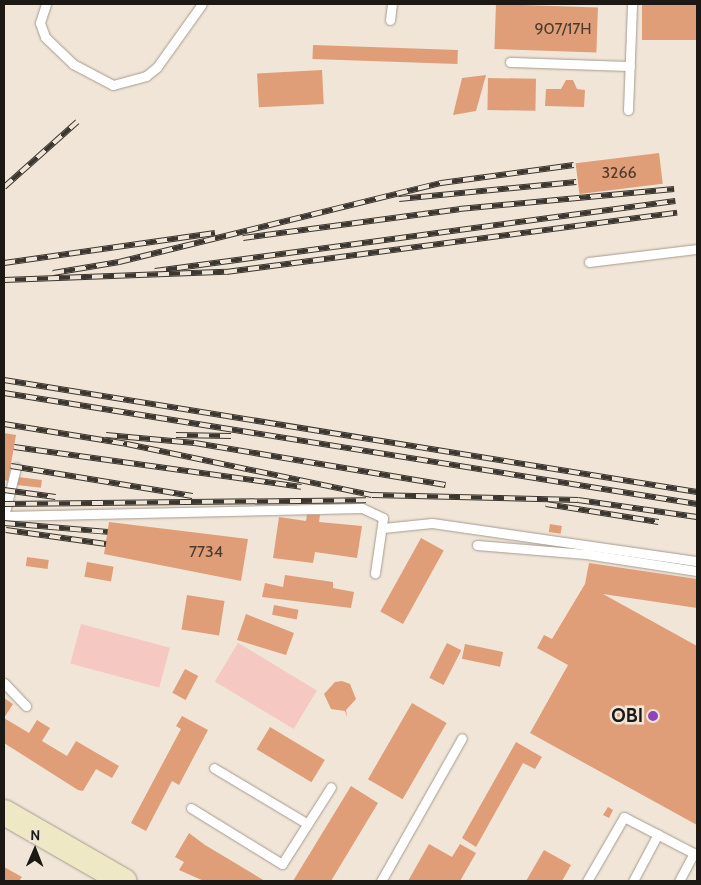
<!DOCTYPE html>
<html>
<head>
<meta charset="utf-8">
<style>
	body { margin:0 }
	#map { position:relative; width:701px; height:885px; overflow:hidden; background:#f0e5d7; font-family:Cabin,sans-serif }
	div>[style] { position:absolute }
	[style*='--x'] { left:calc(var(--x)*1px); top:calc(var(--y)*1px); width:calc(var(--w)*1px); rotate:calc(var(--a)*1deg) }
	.green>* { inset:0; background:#f5c8c2; transform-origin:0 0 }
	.building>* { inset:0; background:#df9e78; transform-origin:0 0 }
	.roads { filter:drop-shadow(0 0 1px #a59b8e) drop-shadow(0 0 1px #a59b8e) }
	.lane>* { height:9px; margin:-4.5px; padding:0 4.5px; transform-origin:4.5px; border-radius:4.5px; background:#fff }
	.secondary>* { height:25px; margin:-12.5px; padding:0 12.5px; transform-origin:12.5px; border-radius:12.5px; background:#eee8c4 }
	.rail>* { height:5.5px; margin-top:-2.75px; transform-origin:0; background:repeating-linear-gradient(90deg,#f0e5d7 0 11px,#3b3730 0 22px); box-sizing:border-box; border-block:1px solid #3b3730 }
	.dots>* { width:14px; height:14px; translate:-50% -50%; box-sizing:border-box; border:2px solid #f0e5d7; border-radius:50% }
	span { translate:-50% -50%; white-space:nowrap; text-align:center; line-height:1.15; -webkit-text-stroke:5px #f0e5d7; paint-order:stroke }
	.number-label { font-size:16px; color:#4d3a2d }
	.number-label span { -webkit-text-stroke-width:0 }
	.poi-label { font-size:19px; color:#1c1914; font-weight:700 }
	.right { translate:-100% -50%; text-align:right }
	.frame { position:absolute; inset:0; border:5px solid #1c1914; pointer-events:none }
	.north { position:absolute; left:10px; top:825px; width:50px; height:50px; -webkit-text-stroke:4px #f0e5d7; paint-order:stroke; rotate:1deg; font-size:14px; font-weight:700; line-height:20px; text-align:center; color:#1c1914 }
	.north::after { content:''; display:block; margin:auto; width:18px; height:22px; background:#1c1914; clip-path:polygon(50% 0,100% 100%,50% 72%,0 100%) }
</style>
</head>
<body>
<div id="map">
	<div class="green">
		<div style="left:81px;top:624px;width:92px;height:41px;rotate:15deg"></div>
		<div style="left:238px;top:643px;width:92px;height:45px;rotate:31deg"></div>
	</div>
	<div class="building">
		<div style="left:496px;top:4px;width:102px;height:45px;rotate:2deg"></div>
		<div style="left:642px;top:4px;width:55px;height:36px"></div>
		<div style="left:313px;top:45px;width:145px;height:14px;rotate:2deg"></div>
		<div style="left:322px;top:70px;width:34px;height:65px;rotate:87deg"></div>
		<div style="clip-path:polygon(486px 75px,476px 111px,453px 115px,462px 78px)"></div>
		<div style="left:488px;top:78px;width:48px;height:32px;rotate:1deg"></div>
		<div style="clip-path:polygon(566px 80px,573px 80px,577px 89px,585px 90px,584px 107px,545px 106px,546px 89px,561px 89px)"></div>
		<div style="left:659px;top:153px;width:31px;height:84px;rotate:83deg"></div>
		<div style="clip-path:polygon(4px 433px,16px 435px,8px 481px,4px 480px)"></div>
		<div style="left:18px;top:477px;width:24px;height:8px;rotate:7deg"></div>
		<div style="clip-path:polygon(307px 514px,320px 515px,319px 522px,362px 526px,357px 558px,315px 552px,313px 563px,273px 558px,279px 517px,306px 521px)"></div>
		<div style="clip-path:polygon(109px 522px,248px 539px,241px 581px,104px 554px)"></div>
		<div style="left:550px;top:524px;width:12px;height:8px;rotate:9deg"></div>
		<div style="left:421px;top:538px;width:26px;height:84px;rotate:29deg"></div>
		<div style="left:27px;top:557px;width:22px;height:9px;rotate:8deg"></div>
		<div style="left:87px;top:562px;width:27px;height:15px;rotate:10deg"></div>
		<div style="clip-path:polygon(589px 563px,697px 579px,697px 608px,603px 594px,697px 646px,697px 825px,530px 733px,568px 665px,537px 648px,544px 635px,552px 639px,585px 584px)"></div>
		<div style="clip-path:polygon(285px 575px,333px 582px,333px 588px,354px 592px,351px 608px,262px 597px,265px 583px,283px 587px)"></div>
		<div style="left:187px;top:595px;width:38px;height:35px;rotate:9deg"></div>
		<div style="left:274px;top:605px;width:25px;height:10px;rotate:11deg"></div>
		<div style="clip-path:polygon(246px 614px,294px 633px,286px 655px,237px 640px)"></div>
		<div style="left:447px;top:643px;width:16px;height:39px;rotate:27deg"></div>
		<div style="left:465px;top:644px;width:39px;height:15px;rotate:12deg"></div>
		<div style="left:185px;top:669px;width:15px;height:27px;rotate:28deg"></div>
		<div style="clip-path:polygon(342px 681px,350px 684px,356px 699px,346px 710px,347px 717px,345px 711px,331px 709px,324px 694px,335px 682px)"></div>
		<div style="clip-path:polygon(4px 698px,13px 704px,4px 718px,29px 733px,37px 720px,50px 728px,42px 741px,67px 756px,76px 741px,119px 766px,112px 778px,96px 769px,83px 791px,78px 790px,4px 743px)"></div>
		<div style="left:412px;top:703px;width:40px;height:88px;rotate:30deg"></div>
		<div style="clip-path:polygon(182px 716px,208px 730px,179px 785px,172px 781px,146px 831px,131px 823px,181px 729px,176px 726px)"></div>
		<div style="left:270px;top:727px;width:64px;height:26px;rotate:31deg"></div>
		<div style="clip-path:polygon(516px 742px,542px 757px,535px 769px,523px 763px,476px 847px,462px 838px)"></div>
		<div style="clip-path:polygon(351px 786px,378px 803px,331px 881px,293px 881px)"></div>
		<div style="clip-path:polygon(608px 807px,613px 810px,609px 818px,603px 815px)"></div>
		<div style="clip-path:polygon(189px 833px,205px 845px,265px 881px,204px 881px,179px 870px,184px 862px,175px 857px)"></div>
		<div style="clip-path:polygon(429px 844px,452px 857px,460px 844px,476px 853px,460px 881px,408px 881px)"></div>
		<div style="clip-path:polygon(544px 850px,571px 865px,562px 881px,526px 881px)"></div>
		<div style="clip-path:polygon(4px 867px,22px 877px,19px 881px,4px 881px)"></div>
	</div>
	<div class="roads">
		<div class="lane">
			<div style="--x:46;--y:4;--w:20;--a:108"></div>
			<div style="--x:40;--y:23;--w:15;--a:70"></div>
			<div style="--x:45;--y:37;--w:39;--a:44"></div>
			<div style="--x:73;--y:64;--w:45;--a:27.7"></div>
			<div style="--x:113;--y:85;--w:34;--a:-15"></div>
			<div style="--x:146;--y:76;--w:14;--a:-39"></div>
			<div style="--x:157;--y:67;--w:77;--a:-54.5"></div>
			<div style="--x:390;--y:20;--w:16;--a:-83"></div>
			<div style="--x:510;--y:62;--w:120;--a:1.9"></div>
			<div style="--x:628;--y:110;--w:106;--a:-87.8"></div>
			<div style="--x:589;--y:262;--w:109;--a:-6.9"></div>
			<div style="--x:4;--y:516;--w:358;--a:-1.3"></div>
			<div style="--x:362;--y:508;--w:23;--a:25"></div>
			<div style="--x:383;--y:518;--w:56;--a:98.3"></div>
			<div style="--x:4;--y:516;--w:50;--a:-76.2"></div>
			<div style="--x:383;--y:528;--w:49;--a:-5.8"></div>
			<div style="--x:432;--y:523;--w:268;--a:8.2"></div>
			<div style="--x:477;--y:545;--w:109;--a:4.7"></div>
			<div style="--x:586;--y:554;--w:112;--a:8.7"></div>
			<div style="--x:4;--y:683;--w:32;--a:46"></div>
			<div style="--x:214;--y:768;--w:109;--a:30.8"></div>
			<div style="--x:191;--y:808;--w:107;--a:31.6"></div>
			<div style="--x:282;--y:864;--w:91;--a:-57.5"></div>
			<div style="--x:381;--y:881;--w:164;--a:-60.5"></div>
			<div style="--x:587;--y:881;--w:74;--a:-60"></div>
			<div style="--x:624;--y:817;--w:82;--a:27.5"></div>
			<div style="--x:633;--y:881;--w:53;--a:-62"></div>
			<div style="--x:679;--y:881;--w:32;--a:-62"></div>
		</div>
		<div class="secondary">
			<div style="--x:4;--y:812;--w:138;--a:29.9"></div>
		</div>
	</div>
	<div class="rail">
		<div style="--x:4;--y:187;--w:98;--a:-41.7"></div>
		<div style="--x:399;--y:199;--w:178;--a:-5.5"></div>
		<div style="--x:243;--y:238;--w:218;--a:-7.6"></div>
		<div style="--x:459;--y:209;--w:216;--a:-5.3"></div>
		<div style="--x:4;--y:263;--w:213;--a:-8.1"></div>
		<div style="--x:155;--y:271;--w:525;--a:-7.67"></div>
		<div style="--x:53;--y:273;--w:67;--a:-9.5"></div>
		<div style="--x:119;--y:262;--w:332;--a:-13.8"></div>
		<div style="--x:441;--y:183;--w:134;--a:-7.7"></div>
		<div style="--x:4;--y:280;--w:222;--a:-2.1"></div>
		<div style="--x:226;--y:272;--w:455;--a:-7.5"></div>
		<div style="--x:4;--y:380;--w:702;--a:9.18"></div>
		<div style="--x:4;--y:393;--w:702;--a:9.1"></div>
		<div style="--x:4;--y:424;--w:125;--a:9.2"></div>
		<div style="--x:127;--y:444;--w:250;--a:11.8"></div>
		<div style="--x:372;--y:495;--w:206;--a:1.4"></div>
		<div style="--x:578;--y:500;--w:120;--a:8.1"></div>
		<div style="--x:106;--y:435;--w:89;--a:5.1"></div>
		<div style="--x:195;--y:443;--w:254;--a:9.5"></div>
		<div style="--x:176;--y:435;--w:55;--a:1"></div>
		<div style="--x:14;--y:447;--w:290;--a:7.9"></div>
		<div style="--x:11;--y:466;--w:184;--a:9.4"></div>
		<div style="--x:4;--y:490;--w:52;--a:7.7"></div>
		<div style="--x:4;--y:504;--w:362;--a:-0.6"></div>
		<div style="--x:546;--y:504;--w:114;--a:9.1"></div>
		<div style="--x:4;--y:523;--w:104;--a:4.9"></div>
		<div style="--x:6;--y:530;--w:101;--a:8"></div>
	</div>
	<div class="dots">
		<div style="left:653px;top:716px;background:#8f45b7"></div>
	</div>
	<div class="number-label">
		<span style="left:563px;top:29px">907/17H</span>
		<span style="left:619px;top:173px">3266</span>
		<span style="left:206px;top:552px">7734</span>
	</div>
	<div class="poi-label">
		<span class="right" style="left:643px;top:716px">OBI</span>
	</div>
	<div class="frame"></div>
	<div class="north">N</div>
</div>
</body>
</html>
